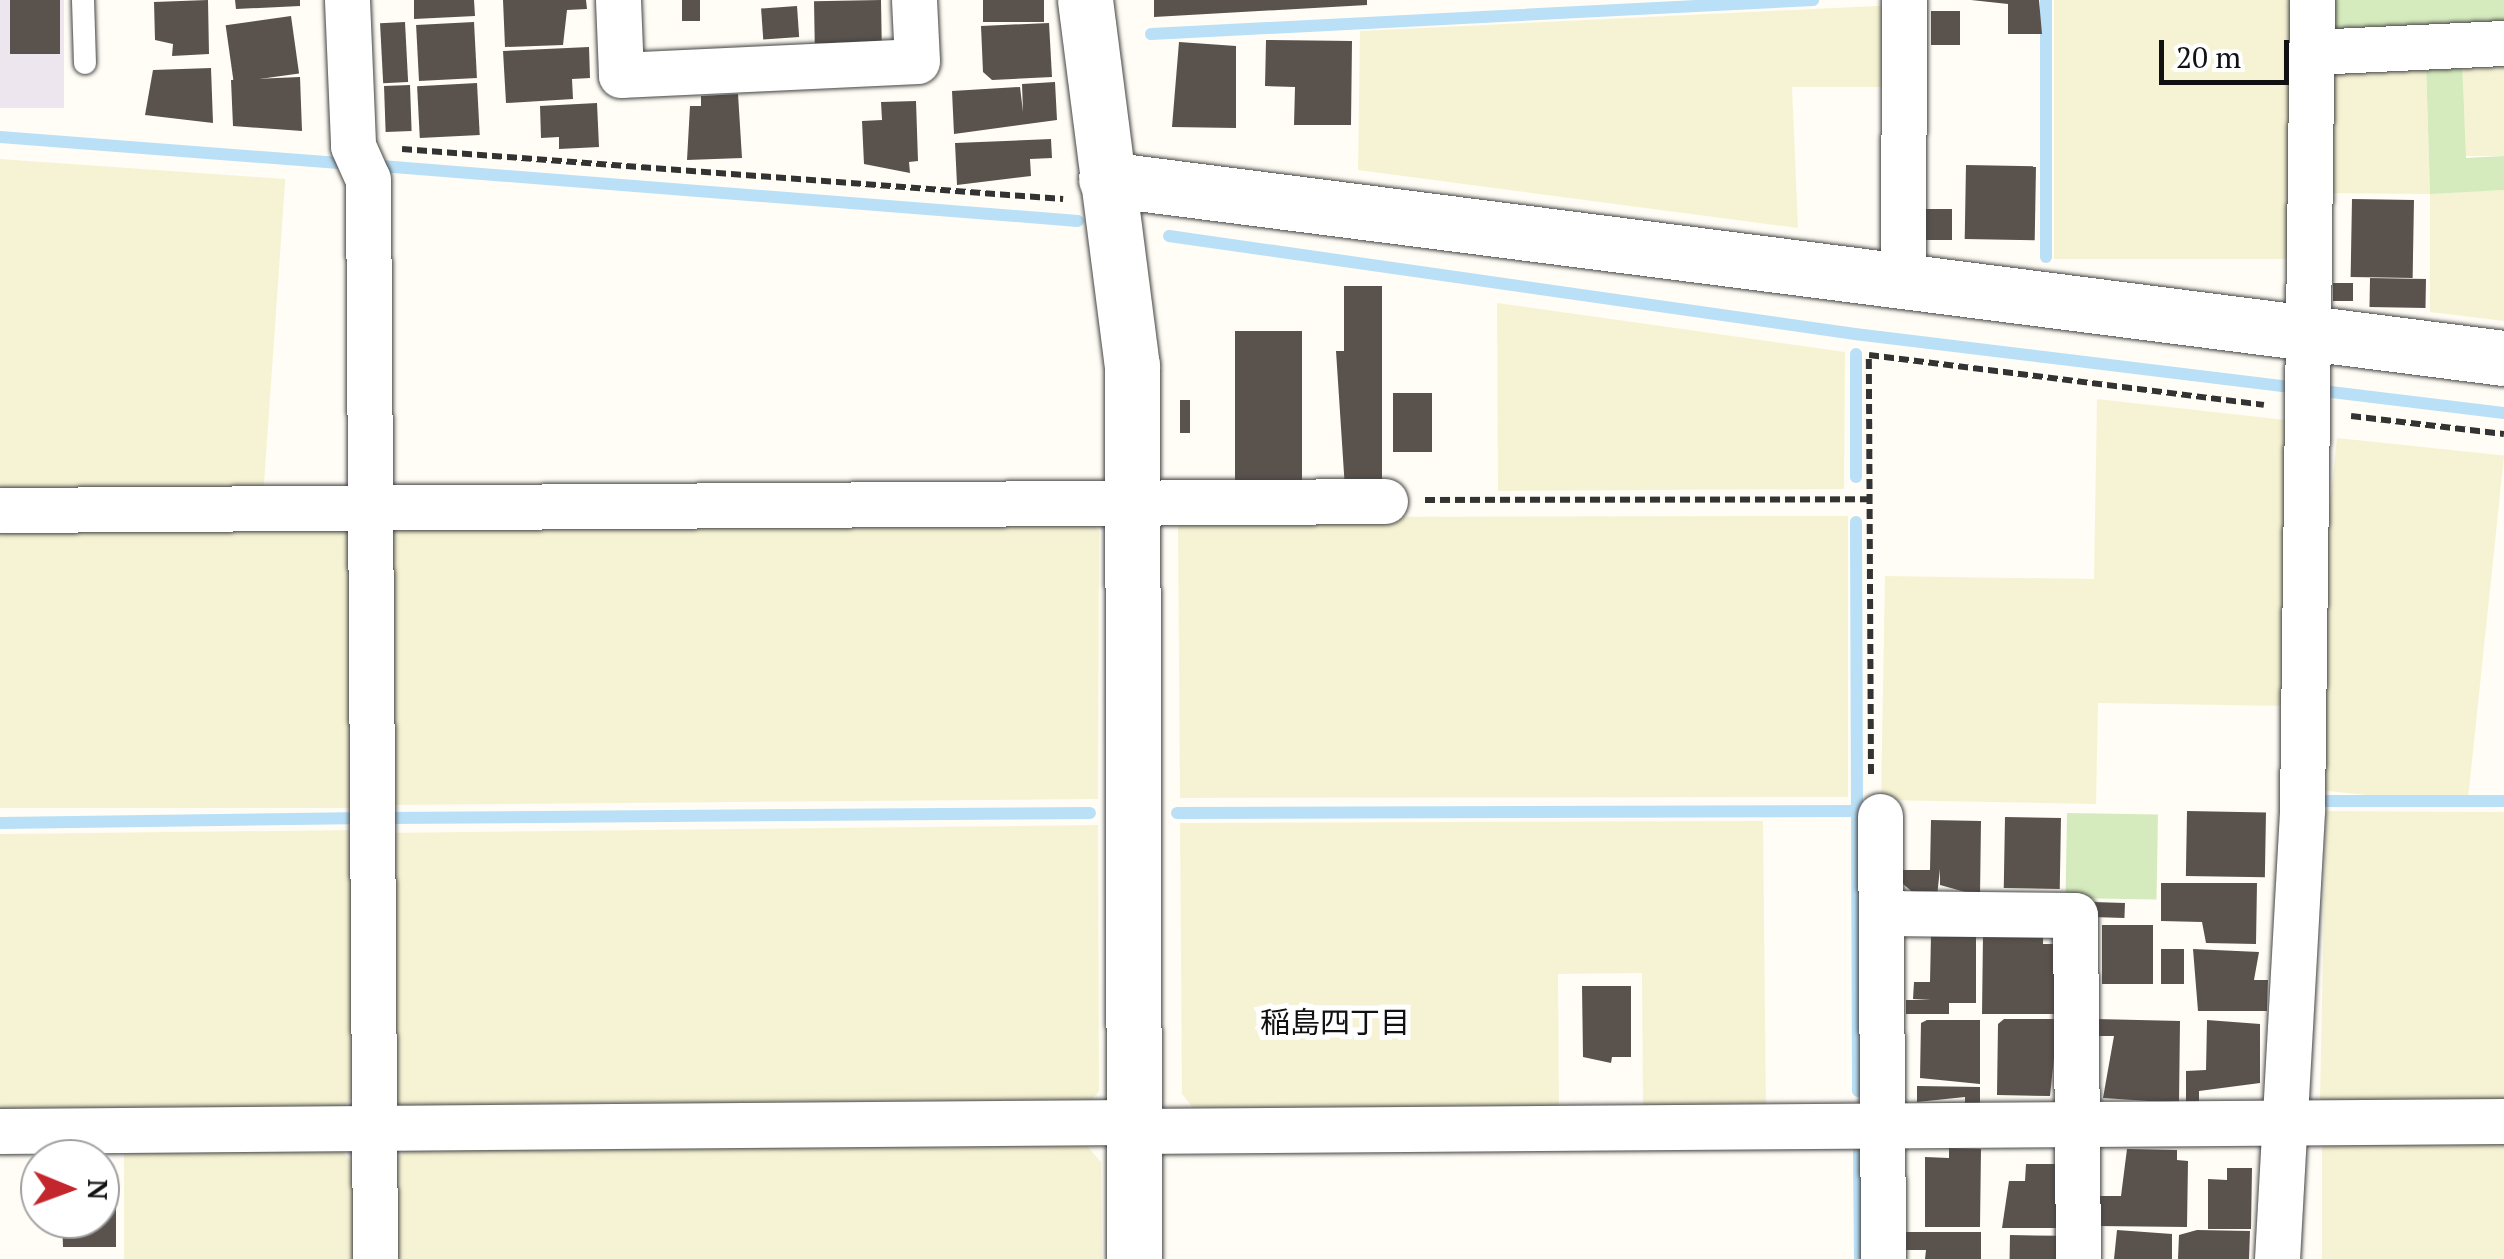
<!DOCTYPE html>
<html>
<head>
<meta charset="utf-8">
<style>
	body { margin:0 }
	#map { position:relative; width:2504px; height:1259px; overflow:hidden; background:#fffdf5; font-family:"PT Serif","Noto Sans JP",serif }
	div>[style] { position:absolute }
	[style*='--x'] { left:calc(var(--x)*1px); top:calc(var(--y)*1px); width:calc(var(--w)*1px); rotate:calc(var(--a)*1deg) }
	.industrial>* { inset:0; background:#eee6ef; transform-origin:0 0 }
	.farmland>* { inset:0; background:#f6f3d4; transform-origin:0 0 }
	.green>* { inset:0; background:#d5ebbd; transform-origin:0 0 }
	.stream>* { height:12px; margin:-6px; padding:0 6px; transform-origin:6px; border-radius:6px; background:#b9e0f7 }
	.building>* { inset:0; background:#5a524d; transform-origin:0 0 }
	.path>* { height:6px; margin-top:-3px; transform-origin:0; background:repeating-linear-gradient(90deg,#333 0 10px,transparent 0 15px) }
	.roads { filter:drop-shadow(0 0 2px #444) drop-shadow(0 0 2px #444) }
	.service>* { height:22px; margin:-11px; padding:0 11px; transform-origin:11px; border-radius:11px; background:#fff }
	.minor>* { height:45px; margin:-22.5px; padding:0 22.5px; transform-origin:22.5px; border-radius:22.5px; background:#fff }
	.tertiary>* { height:55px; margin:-27.5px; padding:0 27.5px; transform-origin:27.5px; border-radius:27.5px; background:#fff }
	span { translate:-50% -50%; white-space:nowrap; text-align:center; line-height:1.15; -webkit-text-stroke:10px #fff; paint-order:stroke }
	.neighbourhood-label { font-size:30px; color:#111 }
	.north { position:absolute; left:20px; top:1139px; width:100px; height:100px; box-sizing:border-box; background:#fff; border:2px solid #a0a0a0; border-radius:50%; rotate:91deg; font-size:28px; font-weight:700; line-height:40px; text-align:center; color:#111 }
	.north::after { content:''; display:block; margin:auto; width:35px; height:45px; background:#c4262e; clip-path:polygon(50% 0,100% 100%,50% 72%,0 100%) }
	.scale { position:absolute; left:2159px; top:40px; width:130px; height:45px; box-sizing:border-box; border:5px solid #111; border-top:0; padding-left:12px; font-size:30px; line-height:35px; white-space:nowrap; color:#111; -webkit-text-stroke:8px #fff; paint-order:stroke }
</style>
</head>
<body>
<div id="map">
	<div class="industrial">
		<div style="left:0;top:0;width:64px;height:108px"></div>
	</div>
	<div class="farmland">
		<div style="left:2054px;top:0;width:246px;height:259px"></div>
		<div style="clip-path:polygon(1895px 5px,1894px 87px,1792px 87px,1798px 228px,1358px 170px,1360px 31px)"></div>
		<div style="left:2504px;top:59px;width:97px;height:42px;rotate:90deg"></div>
		<div style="clip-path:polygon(2426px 63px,2430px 193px,2504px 190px,2504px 321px,2430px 312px,2430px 194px,2328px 193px,2327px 67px)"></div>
		<div style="left:0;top:159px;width:286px;height:340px;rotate:4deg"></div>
		<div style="clip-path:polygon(1497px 303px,1845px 352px,1844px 489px,1498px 491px)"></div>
		<div style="clip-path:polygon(2097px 399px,2294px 421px,2290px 706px,2098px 703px,2096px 804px,1881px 800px,1885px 576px,2094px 579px)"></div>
		<div style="left:2337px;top:438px;width:168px;height:352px;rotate:6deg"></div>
		<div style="clip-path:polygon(1848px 516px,1848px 797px,1180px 798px,1178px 526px,1188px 517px)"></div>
		<div style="clip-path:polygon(1085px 517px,1099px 531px,1098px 799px,384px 805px,383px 534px,396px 522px)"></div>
		<div style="clip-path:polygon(339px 522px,353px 538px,354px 808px,0 808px,0 524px)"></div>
		<div style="clip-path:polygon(2326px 811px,2504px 812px,2504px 1105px,2329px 1105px,2320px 1098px)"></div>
		<div style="clip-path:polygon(1763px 821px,1766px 1110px,1643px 1111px,1642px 973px,1558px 974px,1559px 1112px,1198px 1114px,1182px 1094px,1180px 823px)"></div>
		<div style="clip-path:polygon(1098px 825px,1099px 1091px,1083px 1110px,409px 1114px,385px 1092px,384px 833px)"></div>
		<div style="clip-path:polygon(355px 830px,357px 1093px,337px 1114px,0 1115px,0 834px)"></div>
		<div style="left:2504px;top:1135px;width:124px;height:182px;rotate:90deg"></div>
		<div style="clip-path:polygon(408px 1146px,1087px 1146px,1101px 1162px,1102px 1259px,388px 1259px,387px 1171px)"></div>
		<div style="clip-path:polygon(340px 1149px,357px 1168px,356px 1259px,124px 1259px,124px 1150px)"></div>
	</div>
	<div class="green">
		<div style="clip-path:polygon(2331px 0,2504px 0,2504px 30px,2332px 38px)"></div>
		<div style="clip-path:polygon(2462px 61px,2466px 158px,2504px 156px,2504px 190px,2430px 194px,2426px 63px)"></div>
		<div style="left:2067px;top:813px;width:91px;height:85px;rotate:1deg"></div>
	</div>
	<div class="stream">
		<div style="--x:1151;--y:34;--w:663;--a:-2.94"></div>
		<div style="--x:0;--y:137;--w:340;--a:4.4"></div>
		<div style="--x:381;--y:166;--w:699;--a:4.51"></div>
		<div style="--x:1169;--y:236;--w:693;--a:8.13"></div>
		<div style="--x:1855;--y:334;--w:654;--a:6.94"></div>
		<div style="--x:2046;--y:257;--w:257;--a:-90"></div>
		<div style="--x:1856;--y:354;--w:123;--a:90"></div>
		<div style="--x:1856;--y:522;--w:569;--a:89.8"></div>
		<div style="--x:2316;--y:801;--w:188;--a:0"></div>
		<div style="--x:1177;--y:813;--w:680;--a:-0.17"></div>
		<div style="--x:388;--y:818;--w:702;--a:-0.41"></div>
		<div style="--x:0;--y:823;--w:348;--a:-0.8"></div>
		<div style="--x:1859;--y:1149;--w:110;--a:89.5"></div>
	</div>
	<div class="building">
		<div style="left:10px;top:0;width:50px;height:54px"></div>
		<div style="clip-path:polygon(208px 0,209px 54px,172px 56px,173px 44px,155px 40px,154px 2px)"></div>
		<div style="clip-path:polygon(235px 0,300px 0,300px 6px,236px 9px)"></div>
		<div style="clip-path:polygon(414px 0,474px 0,475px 16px,414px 19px)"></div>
		<div style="clip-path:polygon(503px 0,586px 0,587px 9px,567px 10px,563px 45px,505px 47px)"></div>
		<div style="left:682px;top:0;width:18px;height:21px"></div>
		<div style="left:881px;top:0;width:42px;height:67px;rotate:89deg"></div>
		<div style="left:983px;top:0;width:61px;height:22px"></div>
		<div style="clip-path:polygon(1154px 0,1367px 0,1367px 5px,1154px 17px)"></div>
		<div style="clip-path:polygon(1971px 0,2039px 0,2042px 34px,2008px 34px,2008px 4px)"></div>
		<div style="left:797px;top:6px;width:31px;height:36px;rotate:86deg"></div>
		<div style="left:1931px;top:11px;width:29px;height:34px"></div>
		<div style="left:291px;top:16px;width:58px;height:66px;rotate:82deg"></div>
		<div style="left:405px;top:22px;width:60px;height:25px;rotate:87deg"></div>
		<div style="left:474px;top:22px;width:56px;height:58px;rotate:87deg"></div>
		<div style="clip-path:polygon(1049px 23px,1052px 77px,992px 80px,983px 72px,981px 26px)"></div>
		<div style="clip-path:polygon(1266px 40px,1352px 41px,1351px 125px,1294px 125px,1295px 87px,1265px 86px)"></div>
		<div style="clip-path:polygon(1179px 42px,1236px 46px,1236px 128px,1172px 127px)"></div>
		<div style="clip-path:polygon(589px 47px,590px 78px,572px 79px,573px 99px,506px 103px,503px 51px)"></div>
		<div style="clip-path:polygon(211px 68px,213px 123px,145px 115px,153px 70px)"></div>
		<div style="clip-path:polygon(300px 77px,302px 131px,233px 126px,231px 80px)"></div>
		<div style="clip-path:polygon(1055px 82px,1057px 120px,954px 134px,952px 91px,1020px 87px,1023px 112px,1022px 84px)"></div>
		<div style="left:477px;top:83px;width:52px;height:60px;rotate:87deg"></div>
		<div style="left:410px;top:85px;width:46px;height:26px;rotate:88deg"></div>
		<div style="clip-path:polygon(738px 94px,742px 158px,687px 160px,690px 106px,701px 106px,701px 96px)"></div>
		<div style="clip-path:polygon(916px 101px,918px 161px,909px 162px,910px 173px,864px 164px,862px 121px,882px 120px,881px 102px)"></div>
		<div style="clip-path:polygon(597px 103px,599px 147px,559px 149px,559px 137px,541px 138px,540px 106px)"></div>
		<div style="clip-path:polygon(1051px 139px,1052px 158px,1030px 159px,1031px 176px,957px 185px,955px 143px)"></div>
		<div style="left:1966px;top:165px;width:70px;height:74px;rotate:1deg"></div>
		<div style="left:2352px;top:199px;width:62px;height:78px;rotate:1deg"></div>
		<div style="left:1925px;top:209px;width:27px;height:31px"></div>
		<div style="left:2370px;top:278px;width:56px;height:29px;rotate:1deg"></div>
		<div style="left:2333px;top:283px;width:20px;height:18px"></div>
		<div style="clip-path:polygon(1344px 286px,1382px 286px,1382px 488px,1345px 489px,1336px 351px,1344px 351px)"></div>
		<div style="left:1302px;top:331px;width:157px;height:67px;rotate:90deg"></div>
		<div style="left:1393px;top:393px;width:39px;height:59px"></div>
		<div style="left:1180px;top:400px;width:10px;height:33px"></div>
		<div style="left:2187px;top:811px;width:79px;height:65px;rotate:1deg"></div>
		<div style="left:2005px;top:817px;width:56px;height:71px;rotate:1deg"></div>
		<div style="clip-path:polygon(1931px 820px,1981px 821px,1980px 896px,1940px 885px,1940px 869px,1937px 896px,1917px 896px,1902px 883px,1902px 870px,1930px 870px)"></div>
		<div style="clip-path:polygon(2161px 883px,2257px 883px,2256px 944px,2206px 943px,2202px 922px,2161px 921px)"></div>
		<div style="left:2093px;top:902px;width:32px;height:15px;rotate:2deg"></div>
		<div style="left:2102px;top:925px;width:51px;height:59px"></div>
		<div style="clip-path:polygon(1931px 935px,1976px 935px,1976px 1003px,1949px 1003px,1949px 1014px,1906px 1014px,1906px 1000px,1931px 1000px,1913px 999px,1914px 982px,1930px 982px)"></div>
		<div style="clip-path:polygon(1983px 935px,2043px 935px,2043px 944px,2056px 944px,2056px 1014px,1982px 1014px)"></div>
		<div style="left:2161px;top:949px;width:23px;height:35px"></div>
		<div style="clip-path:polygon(2193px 949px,2259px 952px,2254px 980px,2268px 980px,2267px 1011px,2198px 1011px)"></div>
		<div style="clip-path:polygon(1582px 986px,1631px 986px,1631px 1057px,1612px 1057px,1611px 1063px,1583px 1057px)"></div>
		<div style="clip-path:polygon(2004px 1019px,2058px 1019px,2050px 1096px,1997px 1095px,1998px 1024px)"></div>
		<div style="clip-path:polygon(2096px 1019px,2180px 1021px,2179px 1103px,2103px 1098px,2114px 1036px,2095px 1036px)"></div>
		<div style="clip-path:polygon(1927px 1020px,1980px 1020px,1980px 1084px,1920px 1078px,1921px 1023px)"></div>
		<div style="clip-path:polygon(2207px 1020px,2260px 1024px,2260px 1083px,2199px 1091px,2199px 1104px,2186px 1104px,2186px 1071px,2206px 1070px)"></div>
		<div style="clip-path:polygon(1917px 1086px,1980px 1087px,1980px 1103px,1965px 1103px,1965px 1097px,1917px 1102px)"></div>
		<div style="clip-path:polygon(1949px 1148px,1981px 1149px,1980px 1227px,1925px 1227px,1925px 1157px,1949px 1158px)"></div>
		<div style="clip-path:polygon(2127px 1149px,2177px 1150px,2177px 1160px,2188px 1161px,2187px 1227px,2098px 1226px,2098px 1196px,2121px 1196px)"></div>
		<div style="clip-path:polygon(2026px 1164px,2058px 1164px,2057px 1228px,2002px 1228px,2009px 1181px,2025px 1181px)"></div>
		<div style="clip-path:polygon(2227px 1168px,2252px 1168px,2251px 1229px,2208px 1229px,2208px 1179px,2227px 1180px)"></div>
		<div style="clip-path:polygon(100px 1181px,116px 1181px,116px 1247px,63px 1247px,62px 1219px,100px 1219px)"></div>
		<div style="clip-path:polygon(2117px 1230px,2172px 1234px,2172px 1259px,2114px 1259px)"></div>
		<div style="clip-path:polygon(2197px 1230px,2250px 1231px,2249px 1259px,2178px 1259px,2179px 1235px)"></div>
		<div style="clip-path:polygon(1906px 1232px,1981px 1232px,1981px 1259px,1925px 1259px,1926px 1250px,1905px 1250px)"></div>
		<div style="left:2010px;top:1235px;width:49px;height:24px;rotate:1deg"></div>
	</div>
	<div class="path">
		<div style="--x:402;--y:149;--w:663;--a:4.33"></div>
		<div style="--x:2351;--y:416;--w:154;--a:6.7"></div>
		<div style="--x:1425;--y:500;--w:444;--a:-0.1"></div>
		<div style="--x:1871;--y:774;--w:419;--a:-90.3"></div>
		<div style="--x:1869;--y:355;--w:398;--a:7.2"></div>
	</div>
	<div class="roads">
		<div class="service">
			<div style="--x:83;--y:0;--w:63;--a:88.2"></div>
		</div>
		<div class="minor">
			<div style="--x:347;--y:0;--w:146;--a:87.6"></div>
			<div style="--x:353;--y:146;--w:36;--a:66"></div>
			<div style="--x:368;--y:179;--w:1080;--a:89.63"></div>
			<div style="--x:618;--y:0;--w:75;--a:87.7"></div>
			<div style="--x:621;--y:75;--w:296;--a:-2.7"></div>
			<div style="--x:917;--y:61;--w:61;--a:-92.8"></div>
			<div style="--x:2312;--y:52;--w:192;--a:-2.7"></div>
			<div style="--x:1903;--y:283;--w:283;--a:-89.8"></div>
			<div style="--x:0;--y:510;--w:1385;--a:-0.37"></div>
			<div style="--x:1880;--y:816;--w:443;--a:89.6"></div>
			<div style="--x:1881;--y:913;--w:194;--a:0.6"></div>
			<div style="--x:2075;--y:915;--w:344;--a:89.5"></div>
			<div style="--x:0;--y:1131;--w:1133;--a:-0.46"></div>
			<div style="--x:1133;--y:1131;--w:1371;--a:-0.42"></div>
			<div style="--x:2277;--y:1259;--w:450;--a:-86.8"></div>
			<div style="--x:2302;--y:810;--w:810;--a:-89.29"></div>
		</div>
		<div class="tertiary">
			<div style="--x:1085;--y:0;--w:368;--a:82.7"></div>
			<div style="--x:1132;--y:365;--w:894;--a:89.87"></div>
			<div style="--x:1106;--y:179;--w:1409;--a:7.3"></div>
		</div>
	</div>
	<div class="neighbourhood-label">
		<span style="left:1335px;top:1022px">稲島四丁目</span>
	</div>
	<div class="north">N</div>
	<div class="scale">20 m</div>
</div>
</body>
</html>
